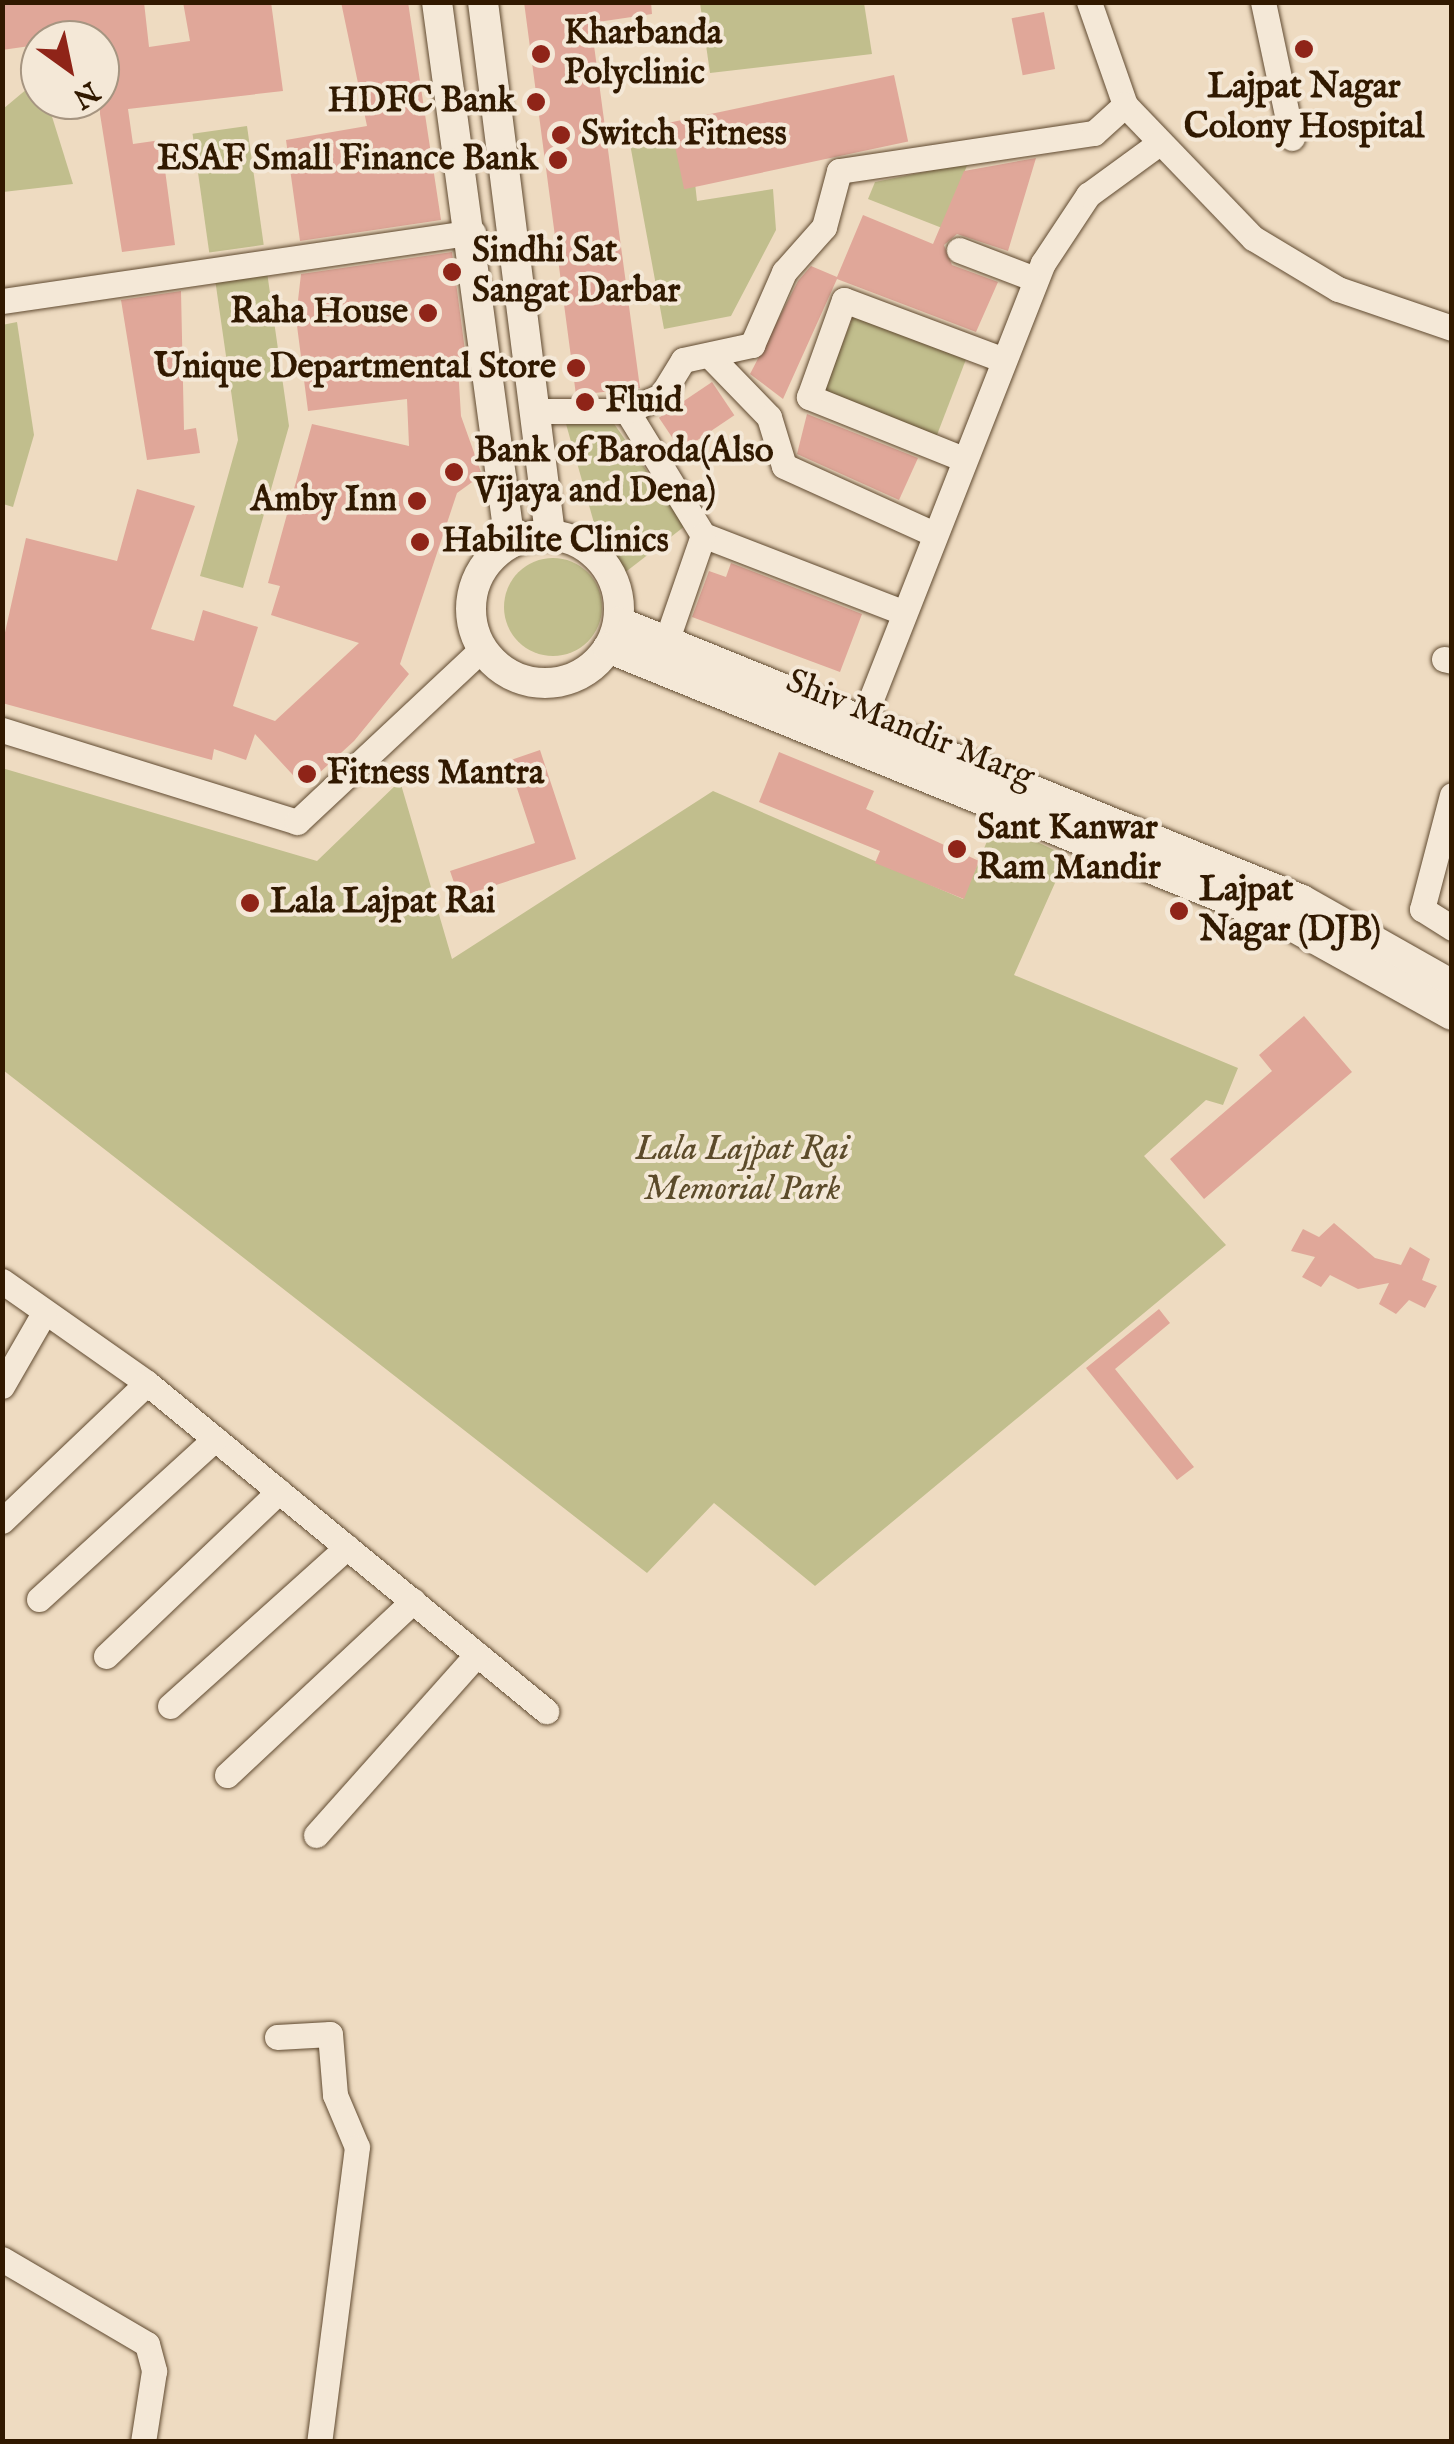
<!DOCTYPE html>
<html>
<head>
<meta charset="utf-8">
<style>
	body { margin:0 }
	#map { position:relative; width:1454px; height:2444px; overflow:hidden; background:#eedbc1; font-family:"IM FELL English",serif }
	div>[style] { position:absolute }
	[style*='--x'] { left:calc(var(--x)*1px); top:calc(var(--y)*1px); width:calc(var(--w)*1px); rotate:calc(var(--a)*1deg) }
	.green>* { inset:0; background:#c1be8d; transform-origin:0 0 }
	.round { border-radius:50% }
	.building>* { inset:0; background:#e0a799; transform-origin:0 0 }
	.roads { filter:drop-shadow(0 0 2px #604a30) drop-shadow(0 0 2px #604a30) }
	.minor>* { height:25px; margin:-12.5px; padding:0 12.5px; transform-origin:12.5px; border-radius:12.5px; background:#f4e8d7 }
	.tertiary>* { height:30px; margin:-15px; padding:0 15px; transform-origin:15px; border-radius:15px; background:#f4e8d7 }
	.tertiary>.ring { margin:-15px; padding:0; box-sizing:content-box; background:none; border:30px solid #f4e8d7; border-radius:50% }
	.dots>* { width:28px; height:28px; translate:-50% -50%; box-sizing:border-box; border:5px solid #f4e8d7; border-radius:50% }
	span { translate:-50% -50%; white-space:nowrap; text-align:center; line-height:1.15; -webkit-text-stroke:8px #f4e8d7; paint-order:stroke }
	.poi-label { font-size:35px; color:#311900; font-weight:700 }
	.left { translate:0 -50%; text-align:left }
	.right { translate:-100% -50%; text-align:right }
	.street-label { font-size:35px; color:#311900 }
	.park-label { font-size:35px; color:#5c4b2a; font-style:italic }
	.frame { position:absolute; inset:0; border:5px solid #311900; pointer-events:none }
	.north { position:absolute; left:20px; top:20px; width:100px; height:100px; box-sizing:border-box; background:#f4e8d7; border:2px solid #a69581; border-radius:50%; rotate:147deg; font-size:28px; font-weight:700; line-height:40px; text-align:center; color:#311900 }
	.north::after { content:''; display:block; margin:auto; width:35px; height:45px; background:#8f2418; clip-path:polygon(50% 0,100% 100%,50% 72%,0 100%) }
</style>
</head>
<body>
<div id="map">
	<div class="green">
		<div style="clip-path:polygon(700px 3px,864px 3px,872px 54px,710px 73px)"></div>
		<div style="clip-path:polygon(40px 78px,73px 184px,3px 192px,3px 109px)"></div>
		<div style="left:247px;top:126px;width:120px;height:55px;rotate:82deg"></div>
		<div style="clip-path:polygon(689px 128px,697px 201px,773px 189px,776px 230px,731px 316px,664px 329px,628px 133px)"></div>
		<div style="clip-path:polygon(968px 163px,942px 228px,868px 199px,875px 182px)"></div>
		<div style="clip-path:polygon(267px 272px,289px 426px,243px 588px,200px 576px,238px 440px,215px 279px)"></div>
		<div style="left:855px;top:311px;width:121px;height:87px;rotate:21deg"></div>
		<div style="clip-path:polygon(17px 322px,34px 435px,13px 507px,3px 504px,2px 325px)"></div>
		<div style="clip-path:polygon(608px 415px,685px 526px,623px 574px,598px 537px,566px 424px)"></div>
		<div class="round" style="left:504px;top:558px;width:98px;height:98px"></div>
		<div style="clip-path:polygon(2px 768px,317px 861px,400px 781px,452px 959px,713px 791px,963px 899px,995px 822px,1067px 856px,1014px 975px,1238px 1068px,1223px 1105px,1206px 1100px,1144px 1156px,1226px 1245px,815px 1586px,714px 1503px,647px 1573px,3px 1070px)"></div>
	</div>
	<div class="building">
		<div style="clip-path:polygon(2px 2px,144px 2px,149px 47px,190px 41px,183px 2px,271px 2px,283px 91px,128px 109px,133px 144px,161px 140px,175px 245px,122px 252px,100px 114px,100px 36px,2px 50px)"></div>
		<div style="clip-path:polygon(341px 2px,408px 2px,441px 220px,300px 241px,286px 140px,367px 126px)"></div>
		<div style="clip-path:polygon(524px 2px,651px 2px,652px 14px,591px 23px,640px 388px,576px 395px)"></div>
		<div style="left:1044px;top:12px;width:58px;height:33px;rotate:79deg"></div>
		<div style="left:894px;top:75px;width:68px;height:229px;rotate:78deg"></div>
		<div style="clip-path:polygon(1036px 158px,1008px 251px,957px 234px,944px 245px,952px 265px,998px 282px,976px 332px,837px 279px,783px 399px,750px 374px,798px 281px,811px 266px,837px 277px,863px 215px,933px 244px,964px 171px)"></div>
		<div style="clip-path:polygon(452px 252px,467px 366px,458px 367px,461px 416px,482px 475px,457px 493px,400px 664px,409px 674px,354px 741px,304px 787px,255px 734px,246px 760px,214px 749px,212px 760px,2px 703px,2px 646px,26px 538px,117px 561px,137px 489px,195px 506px,151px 629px,194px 641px,203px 610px,258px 627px,233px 706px,275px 721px,359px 643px,271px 615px,280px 586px,268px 583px,312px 424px,409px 446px,407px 399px,308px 411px,296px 318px,301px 274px)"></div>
		<div style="clip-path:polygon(181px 291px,184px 430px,196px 428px,200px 453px,147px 460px,121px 300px)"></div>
		<div style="left:712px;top:382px;width:40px;height:64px;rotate:56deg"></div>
		<div style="clip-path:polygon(807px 414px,918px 458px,899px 500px,797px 454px)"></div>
		<div style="clip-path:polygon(731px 563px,862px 614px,840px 672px,692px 617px,709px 571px,726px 577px)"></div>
		<div style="clip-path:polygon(540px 750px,576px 859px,459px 897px,450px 871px,535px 843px,508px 761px)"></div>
		<div style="clip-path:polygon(779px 752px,874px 791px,866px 809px,979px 861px,964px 899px,875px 863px,880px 851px,759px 802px)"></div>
		<div style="clip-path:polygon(1304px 1016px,1352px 1072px,1204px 1199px,1170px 1159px,1272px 1071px,1259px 1055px)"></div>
		<div style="clip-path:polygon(1334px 1223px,1375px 1258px,1401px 1265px,1410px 1247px,1430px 1259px,1422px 1280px,1437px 1286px,1425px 1308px,1409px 1300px,1396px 1314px,1379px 1304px,1389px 1283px,1358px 1289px,1330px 1275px,1321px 1287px,1302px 1277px,1315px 1257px,1291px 1251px,1303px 1229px,1319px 1237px)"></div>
		<div style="clip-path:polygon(1159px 1309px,1170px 1323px,1115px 1369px,1194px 1467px,1177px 1480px,1086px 1368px)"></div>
	</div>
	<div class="roads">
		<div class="minor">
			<div style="--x:1089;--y:2;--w:109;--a:70.7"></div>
			<div style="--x:1125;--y:105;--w:185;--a:46.1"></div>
			<div style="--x:1253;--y:238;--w:99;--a:31"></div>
			<div style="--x:1338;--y:289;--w:120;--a:18.9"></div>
			<div style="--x:1263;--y:2;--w:139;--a:78"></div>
			<div style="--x:959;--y:250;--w:81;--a:20.9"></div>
			<div style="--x:2;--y:301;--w:476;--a:-8.3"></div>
			<div style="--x:709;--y:355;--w:86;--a:45.9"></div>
			<div style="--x:769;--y:417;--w:51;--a:73"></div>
			<div style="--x:784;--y:466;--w:162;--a:24.4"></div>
			<div style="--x:538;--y:411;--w:89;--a:0"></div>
			<div style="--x:627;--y:411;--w:145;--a:58.5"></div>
			<div style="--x:703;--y:535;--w:214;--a:21.1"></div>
			<div style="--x:627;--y:411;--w:37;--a:-24"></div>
			<div style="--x:661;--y:396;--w:42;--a:-58.6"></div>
			<div style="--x:683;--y:360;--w:71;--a:-12.3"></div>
			<div style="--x:752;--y:345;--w:80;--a:-66.3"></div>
			<div style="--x:784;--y:272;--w:60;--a:-48.4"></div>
			<div style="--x:824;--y:227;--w:58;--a:-75"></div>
			<div style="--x:839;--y:171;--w:258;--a:-8.5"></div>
			<div style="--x:1094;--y:133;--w:42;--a:-42.1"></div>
			<div style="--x:961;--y:458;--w:164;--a:-158.1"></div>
			<div style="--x:809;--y:397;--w:103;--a:-70.2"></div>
			<div style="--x:844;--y:300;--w:165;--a:20.6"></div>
			<div style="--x:666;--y:642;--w:113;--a:-70.9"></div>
			<div style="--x:1444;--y:659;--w:8;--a:14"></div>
			<div style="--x:862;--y:722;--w:493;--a:-68.5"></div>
			<div style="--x:1043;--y:263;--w:82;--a:-56.5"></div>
			<div style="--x:1088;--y:195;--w:87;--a:-36.1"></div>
			<div style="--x:2;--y:730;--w:309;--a:17.3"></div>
			<div style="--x:297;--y:822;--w:253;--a:-43.1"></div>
			<div style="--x:1452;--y:795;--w:118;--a:104.7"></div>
			<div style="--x:1422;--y:909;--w:36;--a:32"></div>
			<div style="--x:2;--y:1281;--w:177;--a:35.1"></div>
			<div style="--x:147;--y:1383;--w:517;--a:39.42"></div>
			<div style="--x:2;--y:1386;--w:84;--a:-60.1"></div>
			<div style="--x:2;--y:1521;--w:200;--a:-43.6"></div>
			<div style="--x:39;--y:1599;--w:238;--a:-42.3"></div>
			<div style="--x:106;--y:1656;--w:239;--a:-43.6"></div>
			<div style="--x:170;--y:1706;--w:238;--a:-41.9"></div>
			<div style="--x:227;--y:1775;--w:255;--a:-43.1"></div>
			<div style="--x:316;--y:1835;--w:242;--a:-48.3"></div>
			<div style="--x:277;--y:2037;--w:53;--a:-3.2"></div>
			<div style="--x:330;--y:2034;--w:61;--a:85.3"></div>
			<div style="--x:335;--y:2095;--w:56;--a:67.1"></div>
			<div style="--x:357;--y:2147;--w:297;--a:97.3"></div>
			<div style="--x:2;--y:2259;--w:168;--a:30.4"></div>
			<div style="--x:147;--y:2344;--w:28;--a:75"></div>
			<div style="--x:154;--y:2371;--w:72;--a:98.8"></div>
		</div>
		<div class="tertiary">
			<div style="--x:437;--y:2;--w:546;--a:82.32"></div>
			<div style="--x:483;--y:2;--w:536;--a:82.82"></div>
			<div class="ring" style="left:471px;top:535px;width:118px;height:118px"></div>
			<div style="--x:619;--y:622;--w:737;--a:22.15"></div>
			<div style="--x:1302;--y:900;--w:172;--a:29.5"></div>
			<div style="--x:608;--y:648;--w:736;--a:22.1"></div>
			<div style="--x:1290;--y:925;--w:185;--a:29.1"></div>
		</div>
	</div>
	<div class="dots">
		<div style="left:1304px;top:49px;background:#8f2418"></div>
		<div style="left:541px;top:54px;background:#8f2418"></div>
		<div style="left:536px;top:102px;background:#8f2418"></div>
		<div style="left:561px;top:135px;background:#8f2418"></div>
		<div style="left:558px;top:160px;background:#8f2418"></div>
		<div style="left:452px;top:272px;background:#8f2418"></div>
		<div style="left:428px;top:313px;background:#8f2418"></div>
		<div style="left:576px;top:368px;background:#8f2418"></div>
		<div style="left:585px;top:402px;background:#8f2418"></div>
		<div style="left:454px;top:472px;background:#8f2418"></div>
		<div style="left:417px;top:501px;background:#8f2418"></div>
		<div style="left:420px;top:542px;background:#8f2418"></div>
		<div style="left:307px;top:774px;background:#8f2418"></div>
		<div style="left:957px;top:849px;background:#8f2418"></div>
		<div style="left:250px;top:903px;background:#8f2418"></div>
		<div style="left:1179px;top:911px;background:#8f2418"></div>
	</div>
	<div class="poi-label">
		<span class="left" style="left:564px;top:54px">Kharbanda<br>Polyclinic</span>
		<span style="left:1304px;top:108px">Lajpat Nagar<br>Colony Hospital</span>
		<span class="right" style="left:516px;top:102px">HDFC Bank</span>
		<span class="left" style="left:581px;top:135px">Switch Fitness</span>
		<span class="right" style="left:538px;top:160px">ESAF Small Finance Bank</span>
		<span class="left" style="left:472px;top:272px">Sindhi Sat<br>Sangat Darbar</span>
		<span class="right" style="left:408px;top:313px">Raha House</span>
		<span class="right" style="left:556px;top:368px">Unique Departmental Store</span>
		<span class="left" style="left:605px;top:402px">Fluid</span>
		<span class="left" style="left:474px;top:472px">Bank of Baroda(Also<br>Vijaya and Dena)</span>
		<span class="right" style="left:397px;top:501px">Amby Inn</span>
		<span class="left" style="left:442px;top:542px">Habilite Clinics</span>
		<span class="left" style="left:327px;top:774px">Fitness Mantra</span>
		<span class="left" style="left:977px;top:849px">Sant Kanwar<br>Ram Mandir</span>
		<span class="left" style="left:1199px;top:911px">Lajpat<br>Nagar (DJB)</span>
		<span class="left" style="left:270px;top:903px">Lala Lajpat Rai</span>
	</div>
	<div class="street-label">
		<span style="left:910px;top:730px;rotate:22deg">Shiv Mandir Marg</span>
	</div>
	<div class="park-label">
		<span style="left:742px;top:1170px">Lala Lajpat Rai<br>Memorial Park</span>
	</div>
	<div class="frame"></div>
	<div class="north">N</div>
</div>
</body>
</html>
